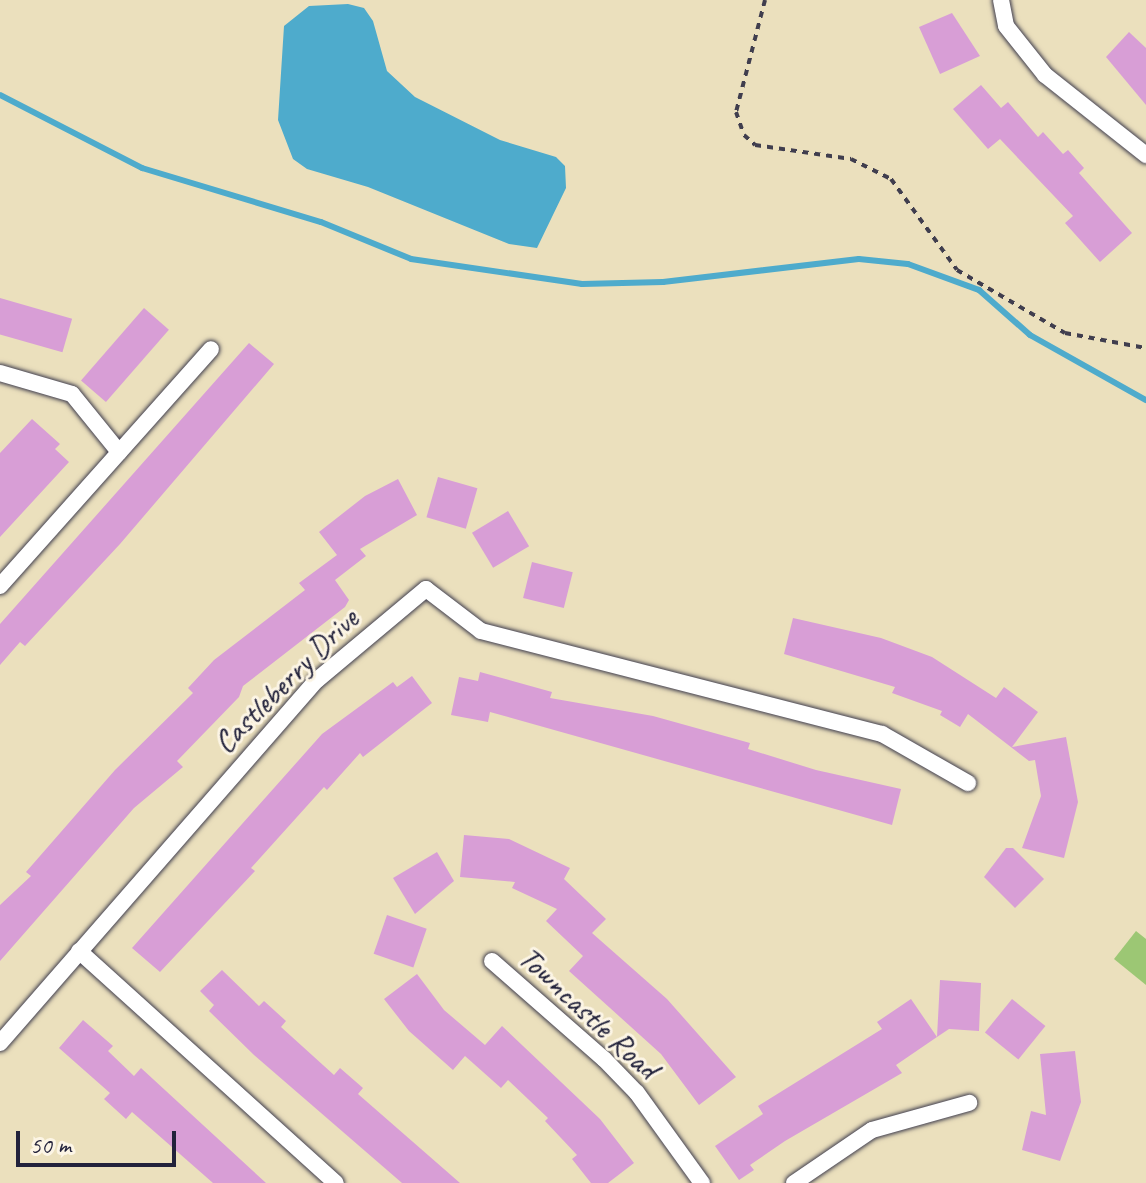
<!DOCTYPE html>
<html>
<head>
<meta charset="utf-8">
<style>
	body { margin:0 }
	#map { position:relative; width:1146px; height:1183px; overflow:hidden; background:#ebe0bd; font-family:Caveat,sans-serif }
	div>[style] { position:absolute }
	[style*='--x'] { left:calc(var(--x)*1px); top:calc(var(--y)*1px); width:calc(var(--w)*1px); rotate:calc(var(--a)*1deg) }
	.green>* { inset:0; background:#9cc774 }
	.water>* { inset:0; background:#4eabcc }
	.stream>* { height:6px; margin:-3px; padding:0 3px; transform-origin:3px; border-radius:3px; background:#4eabcc }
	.building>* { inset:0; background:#d89ed6; transform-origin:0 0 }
	.path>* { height:4px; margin-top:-2px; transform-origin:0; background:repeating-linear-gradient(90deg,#403e4e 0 6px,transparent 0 12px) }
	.roads { filter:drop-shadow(0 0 2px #403e4e) drop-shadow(0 0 2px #403e4e) }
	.minor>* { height:16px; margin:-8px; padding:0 8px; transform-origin:8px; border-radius:8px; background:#fff }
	span { translate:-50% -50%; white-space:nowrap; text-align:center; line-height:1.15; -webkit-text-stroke:6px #fcf5e5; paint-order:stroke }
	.street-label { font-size:32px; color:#22223b }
	.scale { position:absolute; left:16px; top:1131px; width:160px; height:36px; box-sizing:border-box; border:4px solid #22223b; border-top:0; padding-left:10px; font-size:24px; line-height:28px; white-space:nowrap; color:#22223b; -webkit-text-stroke:6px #fcf5e5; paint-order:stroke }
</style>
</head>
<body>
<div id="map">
	<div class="green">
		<div style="clip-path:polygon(1136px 931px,1146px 939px,1146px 985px,1114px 959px)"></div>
	</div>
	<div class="water">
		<div style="clip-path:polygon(348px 4px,364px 8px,373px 21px,387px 71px,415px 97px,500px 140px,556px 157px,565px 166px,566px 188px,537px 248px,509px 244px,368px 187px,307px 169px,293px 159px,278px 120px,284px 26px,309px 6px)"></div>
	</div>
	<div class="stream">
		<div style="--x:0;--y:95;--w:160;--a:27.2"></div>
		<div style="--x:142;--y:168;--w:187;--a:16.8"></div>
		<div style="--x:321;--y:222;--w:97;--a:22.3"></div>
		<div style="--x:411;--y:259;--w:173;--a:8.3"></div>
		<div style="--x:582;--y:284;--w:81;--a:-1.4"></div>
		<div style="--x:663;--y:282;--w:197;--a:-6.7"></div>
		<div style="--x:859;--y:259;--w:49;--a:5.8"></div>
		<div style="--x:908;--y:264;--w:76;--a:20.1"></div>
		<div style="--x:979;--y:290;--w:68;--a:41.4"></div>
		<div style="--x:1030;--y:335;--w:133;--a:29.3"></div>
	</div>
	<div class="building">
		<div style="clip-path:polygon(952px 13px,980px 56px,940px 74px,919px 27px)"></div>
		<div style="clip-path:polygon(1129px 32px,1146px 48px,1146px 105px,1106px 57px)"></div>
		<div style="clip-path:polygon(981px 85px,1001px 108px,1008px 102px,1038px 137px,1043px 132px,1063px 154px,1068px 150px,1084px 168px,1079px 173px,1132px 233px,1100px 262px,1065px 223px,1073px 216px,1000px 139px,988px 149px,953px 109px)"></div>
		<div style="left:0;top:298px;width:75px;height:35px;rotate:16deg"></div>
		<div style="left:144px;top:308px;width:33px;height:96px;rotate:41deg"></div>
		<div style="clip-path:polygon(249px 343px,274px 364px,120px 544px,25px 646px,20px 642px,0 665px,0 624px)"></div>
		<div style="clip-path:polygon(32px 419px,60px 444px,55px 449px,69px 462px,0 537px,0 453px)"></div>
		<div style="left:438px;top:477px;width:41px;height:42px;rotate:16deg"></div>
		<div style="clip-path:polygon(398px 479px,417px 515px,360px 549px,366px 556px,335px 580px,349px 600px,345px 607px,243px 686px,239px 697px,177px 761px,183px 767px,134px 808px,0 961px,0 905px,31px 876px,26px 872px,115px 770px,193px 693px,188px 688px,214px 660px,305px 590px,299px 583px,337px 555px,319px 532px,365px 496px)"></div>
		<div style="left:508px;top:511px;width:41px;height:42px;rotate:59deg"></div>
		<div style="left:532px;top:562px;width:42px;height:37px;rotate:14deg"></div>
		<div style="clip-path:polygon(793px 618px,881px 638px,932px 657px,996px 698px,1004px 687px,1038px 712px,1012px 747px,1066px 737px,1078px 802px,1064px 858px,1022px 848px,1041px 796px,1035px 760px,1029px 761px,968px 714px,960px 727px,940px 715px,942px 711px,892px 693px,895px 687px,784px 654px)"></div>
		<div style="clip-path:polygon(480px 672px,552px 692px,550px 698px,653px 716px,750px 743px,748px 749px,816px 770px,901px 789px,892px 825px,490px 712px,488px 722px,451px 715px,459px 677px,478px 681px)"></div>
		<div style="clip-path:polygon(412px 676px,432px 703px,363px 757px,360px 753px,327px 790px,324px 787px,251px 868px,255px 871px,160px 972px,132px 948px,322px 734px,393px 682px,397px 687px)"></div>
		<div style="clip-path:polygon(464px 835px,509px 839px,570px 868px,564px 879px,606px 919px,592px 933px,667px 999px,736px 1077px,699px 1105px,661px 1054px,569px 971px,583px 956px,546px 921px,557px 909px,512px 888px,515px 882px,460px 877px)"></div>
		<div style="clip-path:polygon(1006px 848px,1013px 848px,1044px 879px,1015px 908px,984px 877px)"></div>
		<div style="clip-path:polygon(437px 852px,454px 881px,415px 914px,393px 878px)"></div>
		<div style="left:387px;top:915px;width:42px;height:41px;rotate:19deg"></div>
		<div style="clip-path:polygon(222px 970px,259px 1006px,264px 1001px,286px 1021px,281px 1027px,334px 1075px,340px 1068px,363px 1088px,358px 1094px,460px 1183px,402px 1183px,254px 1055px,209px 1011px,214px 1005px,200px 991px)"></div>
		<div style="clip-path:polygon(417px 974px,444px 1010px,485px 1045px,502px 1026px,600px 1119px,634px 1163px,608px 1183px,591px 1183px,572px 1159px,577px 1155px,545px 1121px,548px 1118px,508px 1080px,501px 1088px,465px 1056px,453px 1070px,409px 1031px,384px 999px)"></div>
		<div style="clip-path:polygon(940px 980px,981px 983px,979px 1031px,949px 1029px,937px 1037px)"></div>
		<div style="clip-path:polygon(911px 999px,937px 1037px,896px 1065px,902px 1073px,785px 1141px,750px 1165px,754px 1170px,739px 1180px,715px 1146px,763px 1114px,758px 1106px,882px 1029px,877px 1022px)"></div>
		<div style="left:1012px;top:999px;width:43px;height:43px;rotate:39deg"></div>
		<div style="clip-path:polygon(83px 1020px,113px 1046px,108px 1051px,134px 1076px,141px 1068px,266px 1183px,213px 1183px,132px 1112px,126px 1119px,104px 1099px,110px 1093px,59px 1048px)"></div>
		<div style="clip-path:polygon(1075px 1051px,1081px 1102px,1060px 1161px,1022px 1150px,1031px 1111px,1046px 1115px,1040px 1054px)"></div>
	</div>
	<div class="path">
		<div style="--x:765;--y:0;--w:116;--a:104.5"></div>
		<div style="--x:736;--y:112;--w:24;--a:71"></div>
		<div style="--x:744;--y:135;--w:15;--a:42"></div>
		<div style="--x:755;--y:145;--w:97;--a:8.3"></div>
		<div style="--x:851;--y:159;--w:45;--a:26.6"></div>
		<div style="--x:891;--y:179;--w:112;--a:54"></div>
		<div style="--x:957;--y:270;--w:125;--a:30.3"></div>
		<div style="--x:1065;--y:333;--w:82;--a:10.5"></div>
	</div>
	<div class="roads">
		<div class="minor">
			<div style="--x:1001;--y:0;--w:26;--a:79"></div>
			<div style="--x:1006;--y:26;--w:63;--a:51.5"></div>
			<div style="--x:1045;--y:75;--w:129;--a:38.4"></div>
			<div style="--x:0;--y:373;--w:75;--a:16.3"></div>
			<div style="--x:72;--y:394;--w:75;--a:51"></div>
			<div style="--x:0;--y:586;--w:317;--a:-48.3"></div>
			<div style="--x:79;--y:951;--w:346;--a:42.1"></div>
			<div style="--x:492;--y:961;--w:149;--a:41.2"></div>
			<div style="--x:604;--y:1059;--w:47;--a:45.9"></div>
			<div style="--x:637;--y:1093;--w:111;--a:54.2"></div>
			<div style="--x:0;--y:1043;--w:482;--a:-48.9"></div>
			<div style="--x:317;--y:680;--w:142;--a:-39.9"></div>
			<div style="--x:426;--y:589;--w:69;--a:37.4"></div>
			<div style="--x:481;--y:631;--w:414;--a:14.4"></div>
			<div style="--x:882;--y:734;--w:99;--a:29.7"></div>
			<div style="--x:794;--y:1183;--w:94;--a:-34.2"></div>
			<div style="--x:872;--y:1130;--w:101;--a:-15.6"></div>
		</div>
	</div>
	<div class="street-label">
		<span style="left:286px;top:681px;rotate:-45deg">Castleberry Drive</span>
		<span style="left:588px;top:1013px;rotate:43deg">Towncastle Road</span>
	</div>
	<div class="scale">50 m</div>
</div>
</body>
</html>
